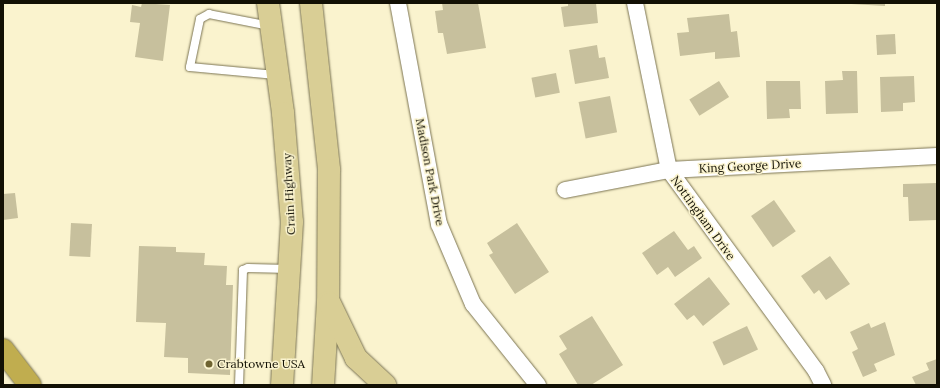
<!DOCTYPE html>
<html>
<head>
<meta charset="utf-8">
<style>
	body { margin:0 }
	#map { position:relative; width:940px; height:388px; overflow:hidden; background:#faf3ce; font-family:Lora,serif }
	div>[style] { position:absolute }
	[style*='--x'] { left:calc(var(--x)*1px); top:calc(var(--y)*1px); width:calc(var(--w)*1px); rotate:calc(var(--a)*1deg) }
	.building>* { inset:0; background:#c7c09d; transform-origin:0 0 }
	.roads { filter:drop-shadow(0 0 1px #7b7453) drop-shadow(0 0 1px #7b7453) }
	.lane>* { height:8px; margin:-4px; padding:0 4px; transform-origin:4px; border-radius:4px; background:#fff }
	.street>* { height:16px; margin:-8px; padding:0 8px; transform-origin:8px; border-radius:8px; background:#fff }
	.primary>* { height:22px; margin:-11px; padding:0 11px; transform-origin:11px; border-radius:11px; background:#d9ce95 }
	.highway>* { height:22px; margin:-11px; padding:0 11px; transform-origin:11px; border-radius:11px; background:#c0ad4f }
	.dots>* { width:11px; height:11px; translate:-50% -50%; box-sizing:border-box; border:2px solid #faf3ce; border-radius:50% }
	span { translate:-50% -50%; white-space:nowrap; text-align:center; line-height:1.15; -webkit-text-stroke:3px #faf3ce; paint-order:stroke }
	.street-label { font-size:12px; color:#121004 }
	.poi-label { font-size:12px; color:#121004 }
	.left { translate:0 -50%; text-align:left }
	.frame { position:absolute; inset:0; border:4px solid #121004; pointer-events:none }
</style>
</head>
<body>
<div id="map">
	<div class="building">
		<div style="clip-path:polygon(142px 3px,170px 5px,163px 61px,135px 57px,140px 23px,130px 22px,132px 5px,141px 7px)"></div>
		<div style="clip-path:polygon(442px 3px,478px 3px,486px 48px,447px 54px,443px 33px,438px 33px,435px 11px,443px 10px)"></div>
		<div style="clip-path:polygon(568px 3px,596px 3px,598px 23px,564px 27px,561px 7px,568px 6px)"></div>
		<div style="clip-path:polygon(834px 3px,885px 3px,885px 6px)"></div>
		<div style="clip-path:polygon(729px 14px,731px 32px,737px 31px,740px 57px,715px 59px,715px 52px,680px 56px,677px 33px,689px 32px,687px 18px)"></div>
		<div style="left:895px;top:34px;width:20px;height:19px;rotate:87deg"></div>
		<div style="clip-path:polygon(597px 45px,599px 58px,605px 57px,609px 78px,575px 84px,569px 50px)"></div>
		<div style="clip-path:polygon(842px 71px,857px 71px,858px 113px,826px 114px,825px 81px,843px 80px)"></div>
		<div style="left:556px;top:73px;width:20px;height:25px;rotate:79deg"></div>
		<div style="clip-path:polygon(914px 76px,915px 102px,903px 103px,903px 111px,881px 112px,880px 77px)"></div>
		<div style="left:719px;top:81px;width:19px;height:35px;rotate:58deg"></div>
		<div style="clip-path:polygon(766px 81px,800px 81px,801px 109px,789px 109px,790px 118px,767px 119px)"></div>
		<div style="left:610px;top:96px;width:37px;height:32px;rotate:79deg"></div>
		<div style="clip-path:polygon(937px 183px,937px 220px,909px 221px,908px 197px,903px 197px,903px 184px)"></div>
		<div style="clip-path:polygon(15px 193px,18px 218px,3px 220px,3px 194px)"></div>
		<div style="left:774px;top:200px;width:38px;height:28px;rotate:55deg"></div>
		<div style="left:71px;top:223px;width:21px;height:33px;rotate:3deg"></div>
		<div style="clip-path:polygon(517px 223px,549px 272px,515px 294px,489px 255px,493px 253px,487px 243px)"></div>
		<div style="clip-path:polygon(674px 231px,688px 250px,694px 246px,702px 258px,675px 277px,668px 267px,657px 275px,642px 253px)"></div>
		<div style="clip-path:polygon(139px 246px,176px 247px,176px 252px,205px 253px,204px 265px,227px 266px,226px 285px,233px 285px,230px 375px,188px 373px,188px 358px,164px 357px,166px 323px,136px 322px)"></div>
		<div style="clip-path:polygon(830px 256px,850px 284px,826px 300px,819px 290px,814px 294px,801px 276px)"></div>
		<div style="clip-path:polygon(709px 277px,730px 304px,703px 326px,694px 315px,687px 320px,674px 304px)"></div>
		<div style="clip-path:polygon(592px 316px,623px 365px,591px 385px,578px 385px,559px 354px,567px 349px,559px 336px)"></div>
		<div style="clip-path:polygon(885px 322px,895px 355px,874px 364px,877px 371px,863px 377px,852px 352px,858px 349px,850px 332px,869px 323px,871px 328px)"></div>
		<div style="left:747px;top:326px;width:26px;height:38px;rotate:65deg"></div>
		<div style="clip-path:polygon(937px 359px,937px 385px,916px 385px,912px 377px,929px 370px,926px 363px)"></div>
	</div>
	<div class="roads">
		<div class="lane">
			<div style="--x:270;--y:26;--w:62;--a:-168.9"></div>
			<div style="--x:209;--y:14;--w:10;--a:151"></div>
			<div style="--x:200;--y:19;--w:49;--a:101.8"></div>
			<div style="--x:190;--y:67;--w:86;--a:5.3"></div>
			<div style="--x:239;--y:385;--w:115;--a:-88"></div>
			<div style="--x:243;--y:270;--w:5;--a:-22"></div>
			<div style="--x:248;--y:268;--w:41;--a:1.4"></div>
		</div>
		<div class="street">
			<div style="--x:398;--y:3;--w:225;--a:79.5"></div>
			<div style="--x:439;--y:224;--w:87;--a:67"></div>
			<div style="--x:473;--y:304;--w:104;--a:51.3"></div>
			<div style="--x:635;--y:3;--w:170;--a:78.5"></div>
			<div style="--x:669;--y:170;--w:249;--a:53.8"></div>
			<div style="--x:816;--y:371;--w:16;--a:63"></div>
			<div style="--x:565;--y:190;--w:106;--a:-10.9"></div>
			<div style="--x:669;--y:170;--w:268;--a:-3"></div>
		</div>
		<div class="primary">
			<div style="--x:268;--y:3;--w:111;--a:82.2"></div>
			<div style="--x:283;--y:113;--w:109;--a:85.3"></div>
			<div style="--x:292;--y:222;--w:163;--a:93.5"></div>
			<div style="--x:311;--y:3;--w:168;--a:83.8"></div>
			<div style="--x:329;--y:170;--w:132;--a:90.4"></div>
			<div style="--x:328;--y:302;--w:83;--a:93.4"></div>
			<div style="--x:330;--y:304;--w:60;--a:64.3"></div>
			<div style="--x:356;--y:358;--w:40;--a:43"></div>
		</div>
		<div class="highway">
			<div style="--x:3;--y:350;--w:44;--a:52.4"></div>
		</div>
	</div>
	<div class="dots">
		<div style="left:209px;top:364px;background:#6e6330"></div>
	</div>
	<div class="street-label">
		<span style="left:750px;top:166px;rotate:-3deg">King George Drive</span>
		<span style="left:430px;top:172px;rotate:79deg">Madison Park Drive</span>
		<span style="left:289px;top:194px;rotate:-93deg">Crain Highway</span>
		<span style="left:703px;top:218px;rotate:54deg">Nottingham Drive</span>
	</div>
	<div class="poi-label">
		<span class="left" style="left:217px;top:364px">Crabtowne USA</span>
	</div>
	<div class="frame"></div>
</div>
</body>
</html>
